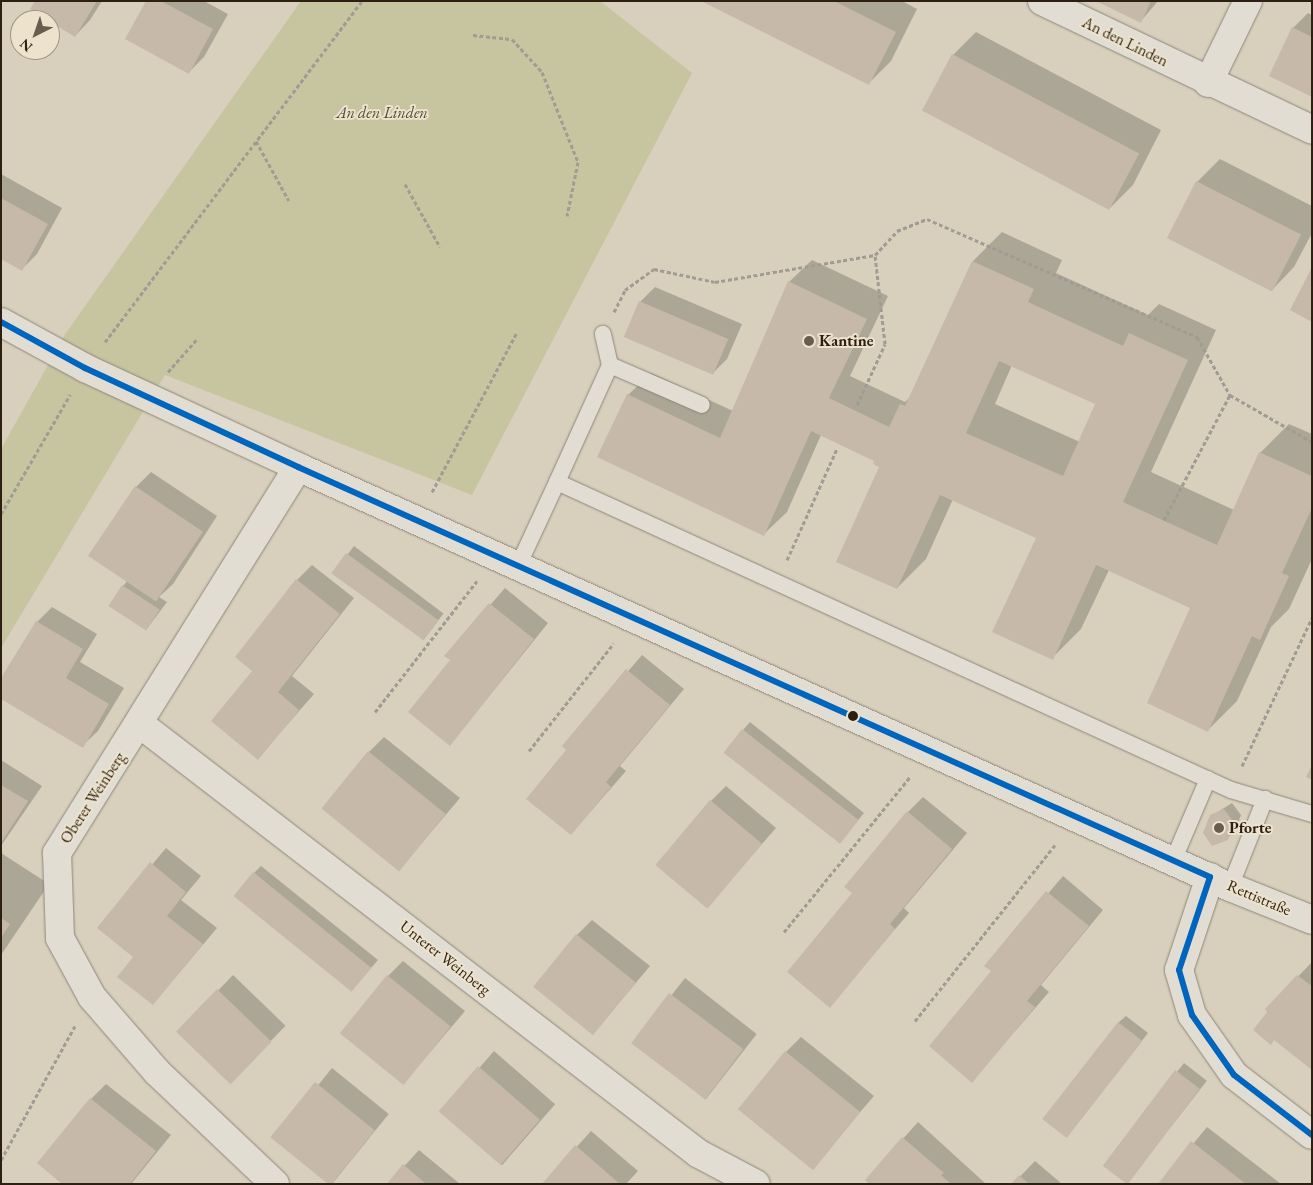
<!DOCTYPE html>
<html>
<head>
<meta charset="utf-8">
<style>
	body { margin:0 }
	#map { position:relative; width:1313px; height:1185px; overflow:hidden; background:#d8d0bd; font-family:"EB Garamond",serif }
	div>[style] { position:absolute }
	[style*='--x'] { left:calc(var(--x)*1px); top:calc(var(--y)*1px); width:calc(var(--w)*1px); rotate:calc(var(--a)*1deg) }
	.green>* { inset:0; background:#c7c4a0 }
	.shadow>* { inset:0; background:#0003; transform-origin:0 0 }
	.building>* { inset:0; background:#c6b9aa; transform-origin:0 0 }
	.path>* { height:3px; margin-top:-1.5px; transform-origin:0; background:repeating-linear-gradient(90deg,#a09b93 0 4px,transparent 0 6.5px) }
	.roads { filter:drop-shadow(0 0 1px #8d867a) drop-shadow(0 0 1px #8d867a) }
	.service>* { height:16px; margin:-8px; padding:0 8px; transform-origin:8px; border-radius:8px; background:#e1ddd3 }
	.minor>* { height:28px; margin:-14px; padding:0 14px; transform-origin:14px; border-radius:14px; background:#e1ddd3 }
	.bus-1>* { height:6px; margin:-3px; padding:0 3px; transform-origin:3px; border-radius:3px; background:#0065bd }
	.dots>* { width:14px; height:14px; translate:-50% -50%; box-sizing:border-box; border:2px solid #ede3cd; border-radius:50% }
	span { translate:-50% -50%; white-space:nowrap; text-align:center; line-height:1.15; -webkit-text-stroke:4px #ede3cd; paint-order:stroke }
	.street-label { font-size:16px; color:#2d1f11 }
	.park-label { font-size:16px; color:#50462f; font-style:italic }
	.poi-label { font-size:16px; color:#2d1f11; font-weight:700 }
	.left { translate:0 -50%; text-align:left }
	.frame { position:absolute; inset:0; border:2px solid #2d1f11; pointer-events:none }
	.north { position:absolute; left:10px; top:10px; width:50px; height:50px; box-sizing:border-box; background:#ede3cd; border:1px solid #a09582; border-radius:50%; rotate:221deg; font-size:14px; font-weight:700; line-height:20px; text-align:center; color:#2d1f11 }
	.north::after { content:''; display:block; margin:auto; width:18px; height:22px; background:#695d4d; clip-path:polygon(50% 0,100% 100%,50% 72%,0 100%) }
</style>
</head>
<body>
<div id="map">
	<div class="green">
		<div style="clip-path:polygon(301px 1px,600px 1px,692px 73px,472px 495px,165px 375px,1px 648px,1px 449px,66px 333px)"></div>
	</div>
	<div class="shadow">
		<div style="clip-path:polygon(37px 1px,102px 1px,90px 20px,75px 36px)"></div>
		<div style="clip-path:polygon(147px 1px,204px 1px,228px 14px,204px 57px,189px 72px)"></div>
		<div style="clip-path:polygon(704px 1px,902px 1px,917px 9px,891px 61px,869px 83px)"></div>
		<div style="clip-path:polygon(1099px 1px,1158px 1px,1141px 21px)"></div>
		<div style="clip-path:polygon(1308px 13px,1312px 15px,1312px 95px,1293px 28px)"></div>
		<div style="clip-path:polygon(976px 32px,1161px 130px,1133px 185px,1110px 208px,953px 55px)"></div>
		<div style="clip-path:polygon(1220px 159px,1312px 206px,1312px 233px,1294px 267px,1272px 290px,1197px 182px)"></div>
		<div style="clip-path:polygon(1px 174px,62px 208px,37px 254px,22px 269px,1px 258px)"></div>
		<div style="clip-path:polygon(evenodd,1002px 232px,1062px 260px,1056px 273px,1148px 315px,1159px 304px,1216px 330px,1151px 472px,1234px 510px,1260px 453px,1289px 424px,1312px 434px,1312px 559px,1289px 609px,1271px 627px,1237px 701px,1208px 730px,1191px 608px,1109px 570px,1081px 629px,1052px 658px,1037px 537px,953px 499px,926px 559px,897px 588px,878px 455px,821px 435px,787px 512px,764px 534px,628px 395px,651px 373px,733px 411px,789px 282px,812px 260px,888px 296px,850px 376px,905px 402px,913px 394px,973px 261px,1002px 232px,1012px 365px,1097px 403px,1080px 442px,995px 404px,1012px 365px)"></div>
		<div style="clip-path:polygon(655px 287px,742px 324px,727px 359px,712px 374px,640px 302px)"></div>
		<div style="clip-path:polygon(151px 472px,217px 516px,173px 584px,159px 597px,167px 602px,146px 630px,123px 586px,128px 580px,136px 487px)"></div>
		<div style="left:354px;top:546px;width:112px;height:33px;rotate:37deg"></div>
		<div style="clip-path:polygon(312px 565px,354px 598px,292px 676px,314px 694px,258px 758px,254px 671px,297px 580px)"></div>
		<div style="clip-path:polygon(505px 588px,548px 623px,450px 745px,452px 660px,446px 656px)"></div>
		<div style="clip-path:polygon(52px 607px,97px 634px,80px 662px,124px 688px,98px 731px,82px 746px,37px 622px)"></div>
		<div style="clip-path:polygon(642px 655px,684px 689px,620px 766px,626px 771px,571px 834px,568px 750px,564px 746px)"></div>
		<div style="clip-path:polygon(750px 722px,864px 813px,839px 843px,743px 730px)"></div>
		<div style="clip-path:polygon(384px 737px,460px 798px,399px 870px,369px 752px)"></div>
		<div style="clip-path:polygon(1px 760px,42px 786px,1px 846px)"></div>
		<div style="clip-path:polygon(726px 786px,776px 828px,707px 907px,711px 801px)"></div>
		<div style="clip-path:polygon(923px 797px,967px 833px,904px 908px,909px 913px,829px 1006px,854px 893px,908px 812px)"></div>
		<div style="clip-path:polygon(1232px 803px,1241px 815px,1235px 831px,1227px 839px,1211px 816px)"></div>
		<div style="clip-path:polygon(166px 848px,201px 876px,181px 900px,217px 928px,153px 1004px,135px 957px,99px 928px)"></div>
		<div style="clip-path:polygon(1px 853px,49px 884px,1px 955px)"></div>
		<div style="clip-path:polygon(261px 866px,378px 960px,359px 982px,254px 873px)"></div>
		<div style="clip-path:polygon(1063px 876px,1103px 910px,1041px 985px,1049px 992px,972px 1081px,993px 971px,986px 966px)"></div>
		<div style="clip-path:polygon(592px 920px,650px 966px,593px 1034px,577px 935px)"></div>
		<div style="clip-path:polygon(403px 961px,465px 1011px,404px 1083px,388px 976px)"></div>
		<div style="clip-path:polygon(1312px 962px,1312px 1068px,1267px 1009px)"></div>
		<div style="left:233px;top:975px;width:73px;height:80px;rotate:44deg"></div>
		<div style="left:685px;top:978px;width:91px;height:83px;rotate:38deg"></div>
		<div style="clip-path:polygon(1126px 1016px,1148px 1033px,1067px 1136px,1118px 1023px)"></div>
		<div style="clip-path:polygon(801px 1037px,874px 1096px,812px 1168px,786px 1052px)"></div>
		<div style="left:494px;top:1051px;width:81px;height:81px;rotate:41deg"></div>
		<div style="left:1184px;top:1063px;width:29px;height:130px;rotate:38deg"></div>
		<div style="left:332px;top:1068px;width:73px;height:92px;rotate:39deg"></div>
		<div style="clip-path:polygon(106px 1084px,171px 1135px,131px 1184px,64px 1184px,91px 1099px)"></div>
		<div style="clip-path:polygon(918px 1122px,986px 1184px,871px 1184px,866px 1180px)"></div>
		<div style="clip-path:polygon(1207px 1127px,1281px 1184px,1160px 1184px)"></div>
		<div style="clip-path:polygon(591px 1131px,638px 1171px,626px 1184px,543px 1184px)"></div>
		<div style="clip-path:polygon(419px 1150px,460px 1184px,388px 1184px)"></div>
		<div style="clip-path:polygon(1035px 1161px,1062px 1184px,1013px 1184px)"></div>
	</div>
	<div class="building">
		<div style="clip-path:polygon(35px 1px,97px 1px,75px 37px,30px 9px)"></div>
		<div style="clip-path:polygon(146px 1px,161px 1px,213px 29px,189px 74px,125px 39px)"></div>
		<div style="clip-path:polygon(701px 1px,834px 1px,896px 32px,869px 85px)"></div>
		<div style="clip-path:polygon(1096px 1px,1151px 1px,1141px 23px)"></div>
		<div style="clip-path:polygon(1292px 27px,1312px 37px,1312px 97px,1269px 76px)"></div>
		<div style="left:952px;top:54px;width:212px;height:64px;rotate:28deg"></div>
		<div style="left:1196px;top:181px;width:118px;height:64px;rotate:27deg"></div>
		<div style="clip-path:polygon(1px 198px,48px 224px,22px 271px,1px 259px)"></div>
		<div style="clip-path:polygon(evenodd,972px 261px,1034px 289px,1028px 302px,1123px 346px,1129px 333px,1188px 360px,1123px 502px,1217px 545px,1259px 452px,1312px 476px,1312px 508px,1282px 573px,1289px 576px,1260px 640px,1252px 636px,1208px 732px,1147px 703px,1190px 608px,1096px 565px,1053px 660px,992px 632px,1036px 538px,940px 495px,897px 589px,836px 562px,879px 467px,873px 464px,874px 461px,811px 431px,764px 536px,597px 457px,627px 394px,720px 438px,788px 281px,867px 319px,829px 398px,889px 427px,900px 404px,905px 406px,972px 261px,999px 361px,1095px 404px,1063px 476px,966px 433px,999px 361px)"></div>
		<div style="clip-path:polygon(1312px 267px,1312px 322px,1290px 310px)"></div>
		<div style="left:639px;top:301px;width:97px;height:39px;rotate:23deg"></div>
		<div style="left:135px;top:486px;width:82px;height:84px;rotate:34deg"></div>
		<div style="left:346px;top:553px;width:114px;height:25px;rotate:36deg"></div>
		<div style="clip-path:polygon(296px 579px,340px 614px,278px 692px,299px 710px,258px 760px,211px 721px,252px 671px,235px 657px)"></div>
		<div style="left:122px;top:585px;width:45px;height:25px;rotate:33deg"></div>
		<div style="clip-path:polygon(489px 603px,534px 639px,450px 746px,408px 712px,450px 660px,444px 656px)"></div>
		<div style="clip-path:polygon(36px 621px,83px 649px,66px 678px,109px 704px,83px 748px,1px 699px,1px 678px)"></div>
		<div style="clip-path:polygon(626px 669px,670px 705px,606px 782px,611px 787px,571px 835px,526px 799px,566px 750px,562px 746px)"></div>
		<div style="left:742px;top:729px;width:148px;height:30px;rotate:38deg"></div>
		<div style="left:368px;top:751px;width:100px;height:74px;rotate:39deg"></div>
		<div style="clip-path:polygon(1312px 765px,1312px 780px,1306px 777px)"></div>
		<div style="clip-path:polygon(1px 785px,28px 801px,1px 843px)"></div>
		<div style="left:710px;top:800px;width:68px;height:85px;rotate:40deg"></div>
		<div style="clip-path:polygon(1224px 809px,1234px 823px,1228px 840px,1212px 846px,1203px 833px,1210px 815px)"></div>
		<div style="clip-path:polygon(907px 811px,952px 849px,890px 924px,895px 929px,830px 1008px,787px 972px,852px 893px,844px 887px)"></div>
		<div style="clip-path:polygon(150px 862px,186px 892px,167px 916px,203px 944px,153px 1005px,117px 977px,133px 957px,97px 928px)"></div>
		<div style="left:253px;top:872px;width:152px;height:31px;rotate:39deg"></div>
		<div style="clip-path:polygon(1046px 891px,1089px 926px,1027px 1001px,1035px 1007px,972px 1083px,929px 1046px,991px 971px,984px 966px)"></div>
		<div style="clip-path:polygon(1px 918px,10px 924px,1px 938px)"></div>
		<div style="left:576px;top:934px;width:77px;height:68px;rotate:39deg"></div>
		<div style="left:387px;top:975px;width:82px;height:75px;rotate:39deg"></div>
		<div style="clip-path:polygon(1297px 975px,1312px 986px,1312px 1070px,1274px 1040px,1271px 1045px,1253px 1030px,1267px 1012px,1265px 1009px)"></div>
		<div style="left:217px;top:989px;width:76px;height:59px;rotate:44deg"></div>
		<div style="left:669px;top:993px;width:93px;height:63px;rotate:37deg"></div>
		<div style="left:1118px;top:1022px;width:31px;height:123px;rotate:38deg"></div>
		<div style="left:785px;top:1051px;width:97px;height:75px;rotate:39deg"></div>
		<div style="left:478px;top:1066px;width:82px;height:60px;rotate:41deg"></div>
		<div style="left:1175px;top:1070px;width:31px;height:120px;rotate:37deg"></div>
		<div style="left:315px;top:1082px;width:77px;height:71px;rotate:39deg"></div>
		<div style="clip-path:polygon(90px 1098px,156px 1151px,130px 1184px,62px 1184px,37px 1163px)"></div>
		<div style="clip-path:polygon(902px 1137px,944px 1173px,941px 1175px,951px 1184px,869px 1184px,865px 1180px)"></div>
		<div style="clip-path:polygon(1191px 1141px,1246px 1184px,1158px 1184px)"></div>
		<div style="clip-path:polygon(575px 1145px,620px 1184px,542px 1184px)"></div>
		<div style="clip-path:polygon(403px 1164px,426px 1184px,387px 1184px)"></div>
		<div style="clip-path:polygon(1019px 1175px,1029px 1184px,1011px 1184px)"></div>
	</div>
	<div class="path">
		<div style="--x:473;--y:35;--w:39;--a:6"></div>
		<div style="--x:512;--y:39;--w:45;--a:47.7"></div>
		<div style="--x:542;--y:72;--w:97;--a:68.2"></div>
		<div style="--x:578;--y:162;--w:55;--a:101.5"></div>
		<div style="--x:256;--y:141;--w:68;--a:61.2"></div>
		<div style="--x:405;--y:184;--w:72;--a:60.9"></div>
		<div style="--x:614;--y:312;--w:25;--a:-63"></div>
		<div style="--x:625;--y:290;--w:36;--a:-36"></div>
		<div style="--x:654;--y:269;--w:62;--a:12"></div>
		<div style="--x:715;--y:282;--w:162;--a:-9.6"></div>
		<div style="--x:875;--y:255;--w:33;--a:-47"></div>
		<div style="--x:897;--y:231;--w:32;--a:-22"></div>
		<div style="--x:927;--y:219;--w:295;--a:23.6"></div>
		<div style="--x:1197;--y:337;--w:67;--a:60.4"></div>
		<div style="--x:105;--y:342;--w:427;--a:-53"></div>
		<div style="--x:168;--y:372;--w:43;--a:-48.8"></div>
		<div style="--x:857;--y:405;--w:67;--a:-65.3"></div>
		<div style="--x:885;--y:344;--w:90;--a:-96.4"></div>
		<div style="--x:432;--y:492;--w:181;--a:-62"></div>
		<div style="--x:1;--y:514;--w:138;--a:-59.9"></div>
		<div style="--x:1164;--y:520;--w:141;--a:-62.2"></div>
		<div style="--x:1230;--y:395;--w:95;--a:29.8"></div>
		<div style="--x:787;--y:560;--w:122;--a:-65.8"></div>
		<div style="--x:375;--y:712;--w:166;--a:-52.1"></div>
		<div style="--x:529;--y:751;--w:137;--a:-51.8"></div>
		<div style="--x:1242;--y:766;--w:164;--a:-64.7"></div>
		<div style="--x:784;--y:932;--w:200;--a:-50.9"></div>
		<div style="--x:915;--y:1021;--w:226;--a:-51.5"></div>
		<div style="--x:1;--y:1160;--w:153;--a:-61.1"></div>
	</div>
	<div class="roads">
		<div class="service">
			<div style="--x:610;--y:365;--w:100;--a:23.5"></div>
			<div style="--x:557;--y:482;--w:128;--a:-65.6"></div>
			<div style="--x:610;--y:365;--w:32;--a:-103"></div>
			<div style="--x:519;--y:564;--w:90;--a:-65.1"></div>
			<div style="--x:557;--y:482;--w:741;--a:24.56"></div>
			<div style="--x:1231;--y:790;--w:84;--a:16.5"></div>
			<div style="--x:1173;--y:861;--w:89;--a:-66.9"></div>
			<div style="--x:1230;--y:887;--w:95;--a:-68.3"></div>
		</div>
		<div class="minor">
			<div style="--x:1042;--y:1;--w:299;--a:25.5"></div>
			<div style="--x:1208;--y:83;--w:91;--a:-64"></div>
			<div style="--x:1;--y:322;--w:96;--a:28.7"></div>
			<div style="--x:85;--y:368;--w:235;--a:24.9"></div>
			<div style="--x:298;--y:467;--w:1022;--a:24.26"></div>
			<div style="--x:1230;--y:887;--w:88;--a:21.9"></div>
			<div style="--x:140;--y:724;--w:705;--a:37.57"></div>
			<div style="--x:699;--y:1154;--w:64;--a:27.8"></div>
			<div style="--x:1210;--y:877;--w:98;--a:108.4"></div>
			<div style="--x:1179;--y:970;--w:47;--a:73.9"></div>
			<div style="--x:1192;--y:1015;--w:73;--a:55"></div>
			<div style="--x:1234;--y:1075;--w:98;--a:37.6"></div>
			<div style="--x:275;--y:1184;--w:163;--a:-136.5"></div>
			<div style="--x:157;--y:1072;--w:99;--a:-130.9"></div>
			<div style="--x:92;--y:997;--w:67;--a:-118.5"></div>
			<div style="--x:60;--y:938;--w:85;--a:-92"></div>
			<div style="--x:57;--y:853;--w:455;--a:-58"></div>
		</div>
	</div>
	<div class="bus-1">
		<div style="--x:1;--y:322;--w:96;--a:28.7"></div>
		<div style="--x:85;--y:368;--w:235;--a:24.9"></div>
		<div style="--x:298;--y:467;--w:1000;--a:24.21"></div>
		<div style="--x:1210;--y:877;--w:98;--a:108.4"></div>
		<div style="--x:1179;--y:970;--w:47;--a:73.9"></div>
		<div style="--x:1192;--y:1015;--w:73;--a:55"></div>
		<div style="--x:1234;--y:1075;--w:98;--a:37.6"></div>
	</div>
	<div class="dots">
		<div style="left:809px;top:341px;background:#695d4d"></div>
		<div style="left:853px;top:716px;background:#2d1f11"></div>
		<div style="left:1219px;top:828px;background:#695d4d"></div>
	</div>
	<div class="street-label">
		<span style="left:1125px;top:42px;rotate:26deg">An den Linden</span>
		<span style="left:93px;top:798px;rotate:-57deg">Oberer Weinberg</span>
		<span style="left:1259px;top:898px;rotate:23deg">Rettistraße</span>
		<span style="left:445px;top:958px;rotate:38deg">Unterer Weinberg</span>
	</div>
	<div class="park-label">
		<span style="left:382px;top:113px">An den Linden</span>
	</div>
	<div class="poi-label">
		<span class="left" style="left:819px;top:341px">Kantine</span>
		<span class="left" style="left:1229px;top:828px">Pforte</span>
	</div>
	<div class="frame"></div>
	<div class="north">N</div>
</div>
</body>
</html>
